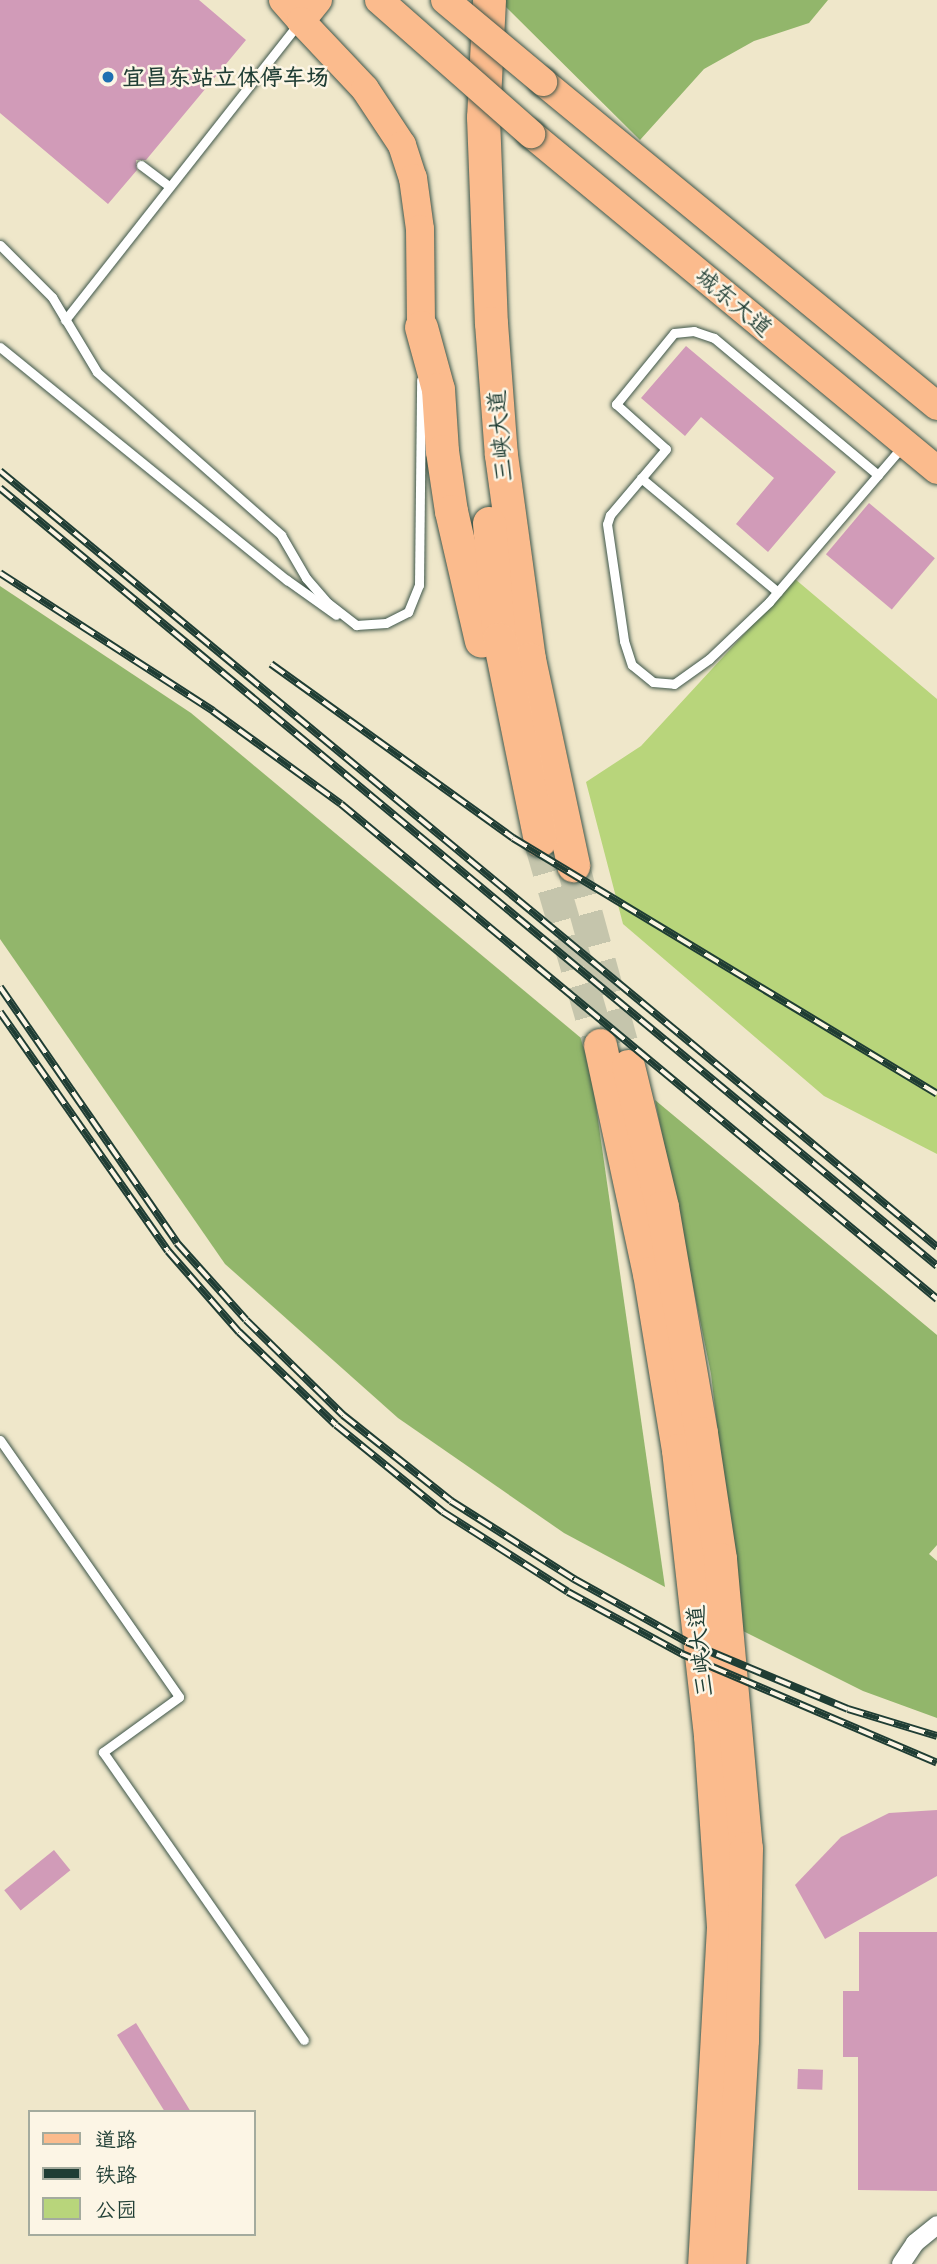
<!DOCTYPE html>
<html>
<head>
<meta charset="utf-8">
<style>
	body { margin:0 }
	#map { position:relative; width:937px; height:2264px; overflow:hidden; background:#efe7ca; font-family:Delius,"LXGW WenKai TC",sans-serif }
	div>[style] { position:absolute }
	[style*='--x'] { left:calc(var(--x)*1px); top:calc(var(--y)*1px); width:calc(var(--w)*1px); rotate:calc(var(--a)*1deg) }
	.green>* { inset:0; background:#b8d57b }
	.forest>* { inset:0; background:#92b66b }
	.building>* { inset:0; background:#d19bb8; transform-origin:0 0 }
	.motorway-tunnel>* { height:33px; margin-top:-16.5px; transform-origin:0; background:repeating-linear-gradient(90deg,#c5c5ac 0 33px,transparent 0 50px) }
	.roads { filter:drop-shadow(0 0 2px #3e564a) drop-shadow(0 0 2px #3e564a) }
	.service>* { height:9px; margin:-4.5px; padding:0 4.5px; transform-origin:4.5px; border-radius:4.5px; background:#fff }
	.minor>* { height:18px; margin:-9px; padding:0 9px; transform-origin:9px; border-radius:9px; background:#fff }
	.primary>* { height:28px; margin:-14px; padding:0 14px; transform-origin:14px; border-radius:14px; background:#fbbb8d }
	.motorway>* { height:33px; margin:-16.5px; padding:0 16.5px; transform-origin:16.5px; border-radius:16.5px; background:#fbbb8d }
	.rail>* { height:8px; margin-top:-4px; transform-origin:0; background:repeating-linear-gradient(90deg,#fcf5e5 0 16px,#1f3d34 0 32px); box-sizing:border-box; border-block:2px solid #1f3d34 }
	.bridges { filter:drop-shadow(0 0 2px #3e564a) drop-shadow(0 0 2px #3e564a) }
	.primary-bridge>* { height:28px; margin:-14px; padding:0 14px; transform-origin:14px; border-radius:14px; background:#fbbb8d }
	.dots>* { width:19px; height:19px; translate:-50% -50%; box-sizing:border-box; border:4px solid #fcf5e5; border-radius:50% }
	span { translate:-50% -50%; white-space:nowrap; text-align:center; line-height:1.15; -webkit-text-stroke:5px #fcf5e5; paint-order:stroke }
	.poi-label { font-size:23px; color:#1f3d34; font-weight:700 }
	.left { translate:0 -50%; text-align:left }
	.street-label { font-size:23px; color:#1f3d34 }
	.legend { position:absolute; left:28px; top:2110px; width:228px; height:126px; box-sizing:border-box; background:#fcf5e5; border:2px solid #a4ab9e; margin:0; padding:9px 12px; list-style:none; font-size:21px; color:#1f3d34 }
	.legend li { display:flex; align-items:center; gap:14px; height:35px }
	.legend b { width:35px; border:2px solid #a4ab9e }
</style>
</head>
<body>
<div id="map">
	<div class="green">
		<div style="clip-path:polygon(795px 579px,937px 699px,937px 1154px,824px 1096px,623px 924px,586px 782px,641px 746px)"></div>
	</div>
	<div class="forest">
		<div style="clip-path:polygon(499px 0,828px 0,809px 23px,754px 41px,704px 69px,640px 140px)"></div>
		<div style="clip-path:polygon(0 586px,191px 713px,587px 1043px,665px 1587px,564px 1533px,398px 1418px,225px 1264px,0 939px)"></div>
		<div style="clip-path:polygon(655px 1100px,937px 1335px,937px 1545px,929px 1554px,937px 1561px,937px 1718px,863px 1691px,741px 1630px,711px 1374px)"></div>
	</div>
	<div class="building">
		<div style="clip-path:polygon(0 0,199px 0,246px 40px,146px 160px,136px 160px,137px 170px,108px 204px,0 113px)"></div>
		<div style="clip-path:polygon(686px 346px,836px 472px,768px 552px,736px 524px,774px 478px,701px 417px,685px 436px,641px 398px)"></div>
		<div style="left:869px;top:503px;width:86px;height:67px;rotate:40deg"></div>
		<div style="clip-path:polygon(937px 1810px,937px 1876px,825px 1939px,795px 1885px,841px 1837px,889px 1813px)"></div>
		<div style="left:54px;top:1850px;width:26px;height:64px;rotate:51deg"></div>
		<div style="clip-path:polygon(859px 1932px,937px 1932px,937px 2191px,858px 2190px,858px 2057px,843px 2057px,843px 1991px,859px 1991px)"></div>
		<div style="clip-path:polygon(136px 2023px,191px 2112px,165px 2112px,117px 2035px)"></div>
		<div style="left:798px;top:2069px;width:25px;height:20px;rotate:2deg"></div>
	</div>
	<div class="motorway-tunnel">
		<div style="--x:540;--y:840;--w:214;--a:73.7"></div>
		<div style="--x:573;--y:865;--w:208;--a:74.7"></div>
	</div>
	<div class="roads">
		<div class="service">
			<div style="--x:141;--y:165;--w:35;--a:37"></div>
			<div style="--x:0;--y:245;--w:74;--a:45"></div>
			<div style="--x:52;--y:297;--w:87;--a:59"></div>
			<div style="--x:97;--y:372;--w:246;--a:41.5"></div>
			<div style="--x:281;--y:535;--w:50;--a:59.8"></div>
			<div style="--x:306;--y:578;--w:33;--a:49"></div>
			<div style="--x:328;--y:603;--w:36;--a:38"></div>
			<div style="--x:356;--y:625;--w:30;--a:-4"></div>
			<div style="--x:386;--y:623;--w:25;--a:-27"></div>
			<div style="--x:408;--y:612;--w:29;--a:-68"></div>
			<div style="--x:419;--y:585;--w:205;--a:-89.4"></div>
			<div style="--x:65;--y:320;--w:377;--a:-51.8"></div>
			<div style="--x:0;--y:347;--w:370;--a:39.1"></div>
			<div style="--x:287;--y:580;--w:60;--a:35.5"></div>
			<div style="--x:878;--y:475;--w:214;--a:-140.1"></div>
			<div style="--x:714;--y:338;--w:21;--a:-161"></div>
			<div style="--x:694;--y:331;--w:20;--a:174"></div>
			<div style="--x:674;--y:333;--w:92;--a:129.2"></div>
			<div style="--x:616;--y:404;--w:67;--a:42"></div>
			<div style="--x:666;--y:449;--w:87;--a:130.3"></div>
			<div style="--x:610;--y:515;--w:9;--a:108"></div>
			<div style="--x:607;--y:524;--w:118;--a:81.7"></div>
			<div style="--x:624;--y:641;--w:25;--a:72"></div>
			<div style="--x:632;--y:665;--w:27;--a:39"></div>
			<div style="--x:653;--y:682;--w:21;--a:5"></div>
			<div style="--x:674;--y:684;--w:43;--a:-35.5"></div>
			<div style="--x:709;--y:659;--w:83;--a:-43.5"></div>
			<div style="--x:769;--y:602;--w:204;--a:-49.4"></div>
			<div style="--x:641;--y:478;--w:178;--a:39.8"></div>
			<div style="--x:0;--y:1440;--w:313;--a:55.1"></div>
			<div style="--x:179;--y:1697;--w:94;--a:144.1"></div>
			<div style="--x:103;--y:1752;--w:351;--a:55.1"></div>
		</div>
		<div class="minor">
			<div style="--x:901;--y:2264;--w:25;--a:-56"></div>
			<div style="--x:915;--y:2243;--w:28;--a:-39"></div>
		</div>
		<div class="primary">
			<div style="--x:283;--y:0;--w:28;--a:49"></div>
			<div style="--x:301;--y:21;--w:27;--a:-51"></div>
			<div style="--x:301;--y:21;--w:93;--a:46.7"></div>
			<div style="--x:365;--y:89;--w:67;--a:56.5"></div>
			<div style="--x:402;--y:145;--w:35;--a:72"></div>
			<div style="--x:413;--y:178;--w:51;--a:82.2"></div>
			<div style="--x:420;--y:229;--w:98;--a:89.4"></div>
			<div style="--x:543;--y:82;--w:510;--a:39.43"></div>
			<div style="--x:531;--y:134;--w:527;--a:39.61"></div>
		</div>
		<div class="motorway">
			<div style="--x:489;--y:0;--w:117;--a:92.9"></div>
			<div style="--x:483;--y:117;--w:206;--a:87.8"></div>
			<div style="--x:491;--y:323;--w:132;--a:85.7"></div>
			<div style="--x:501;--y:455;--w:206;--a:82.2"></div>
			<div style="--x:529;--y:659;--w:211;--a:77.9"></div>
			<div style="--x:421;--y:327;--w:64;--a:74.7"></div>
			<div style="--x:438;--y:389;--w:62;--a:86.3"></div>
			<div style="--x:442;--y:451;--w:61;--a:81.5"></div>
			<div style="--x:451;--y:511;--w:133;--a:77"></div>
			<div style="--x:489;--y:523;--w:116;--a:85.1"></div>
			<div style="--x:499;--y:639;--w:205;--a:78.5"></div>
			<div style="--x:600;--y:1045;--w:233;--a:77.9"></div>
			<div style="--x:649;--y:1273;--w:179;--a:80.7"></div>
			<div style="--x:678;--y:1450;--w:288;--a:83.6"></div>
			<div style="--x:710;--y:1736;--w:191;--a:86.1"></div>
			<div style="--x:723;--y:1927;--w:338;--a:93.2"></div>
			<div style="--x:628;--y:1066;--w:145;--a:76.4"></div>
			<div style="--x:662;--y:1207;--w:229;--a:80.2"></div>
			<div style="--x:701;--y:1433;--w:127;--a:81.4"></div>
			<div style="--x:720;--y:1559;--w:290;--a:84.9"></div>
			<div style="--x:746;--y:1848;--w:192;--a:91.2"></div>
			<div style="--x:742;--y:2040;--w:224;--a:93.3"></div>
		</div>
	</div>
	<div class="rail">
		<div style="--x:0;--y:471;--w:1217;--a:39.63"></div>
		<div style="--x:0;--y:488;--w:1218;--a:39.7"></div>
		<div style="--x:0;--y:573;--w:254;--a:32.9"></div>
		<div style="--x:213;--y:711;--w:158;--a:36"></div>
		<div style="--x:341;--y:804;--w:775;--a:39.71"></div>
		<div style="--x:271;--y:664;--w:298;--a:35.7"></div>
		<div style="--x:513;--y:838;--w:495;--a:31.1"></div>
		<div style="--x:0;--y:987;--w:311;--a:55.3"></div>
		<div style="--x:177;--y:1243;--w:103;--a:48.1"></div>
		<div style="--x:246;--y:1320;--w:136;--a:44.4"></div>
		<div style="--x:343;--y:1415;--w:138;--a:38.5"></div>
		<div style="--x:451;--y:1501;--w:146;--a:32.4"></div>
		<div style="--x:574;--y:1579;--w:129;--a:29.1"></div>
		<div style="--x:687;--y:1642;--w:174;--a:22.6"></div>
		<div style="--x:848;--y:1709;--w:93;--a:16.9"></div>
		<div style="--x:0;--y:1012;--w:292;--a:54.9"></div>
		<div style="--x:168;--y:1251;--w:108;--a:48.8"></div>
		<div style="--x:239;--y:1332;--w:134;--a:43.8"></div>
		<div style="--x:336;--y:1425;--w:138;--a:39.1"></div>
		<div style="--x:443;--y:1512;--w:148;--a:32.6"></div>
		<div style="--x:568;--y:1592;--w:130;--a:28.5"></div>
		<div style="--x:682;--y:1654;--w:277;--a:23.1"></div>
	</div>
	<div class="bridges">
		<div class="primary-bridge">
			<div style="--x:379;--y:0;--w:203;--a:41.4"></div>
			<div style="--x:445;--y:0;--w:128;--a:39.9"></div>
		</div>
	</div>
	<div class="dots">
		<div style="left:108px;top:77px;background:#1f6fb2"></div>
	</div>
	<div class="poi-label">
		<span class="left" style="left:122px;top:77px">宜昌东站立体停车场</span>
	</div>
	<div class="street-label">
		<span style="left:734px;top:302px;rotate:40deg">城东大道</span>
		<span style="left:500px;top:436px;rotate:-95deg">三峡大道</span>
		<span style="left:700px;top:1651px;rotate:-96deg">三峡大道</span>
	</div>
	<ul class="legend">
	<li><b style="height:9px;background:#fbbb8d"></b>道路</li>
	<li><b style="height:9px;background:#1f3d34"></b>铁路</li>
	<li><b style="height:19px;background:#b8d57b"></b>公园</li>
	</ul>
</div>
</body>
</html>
